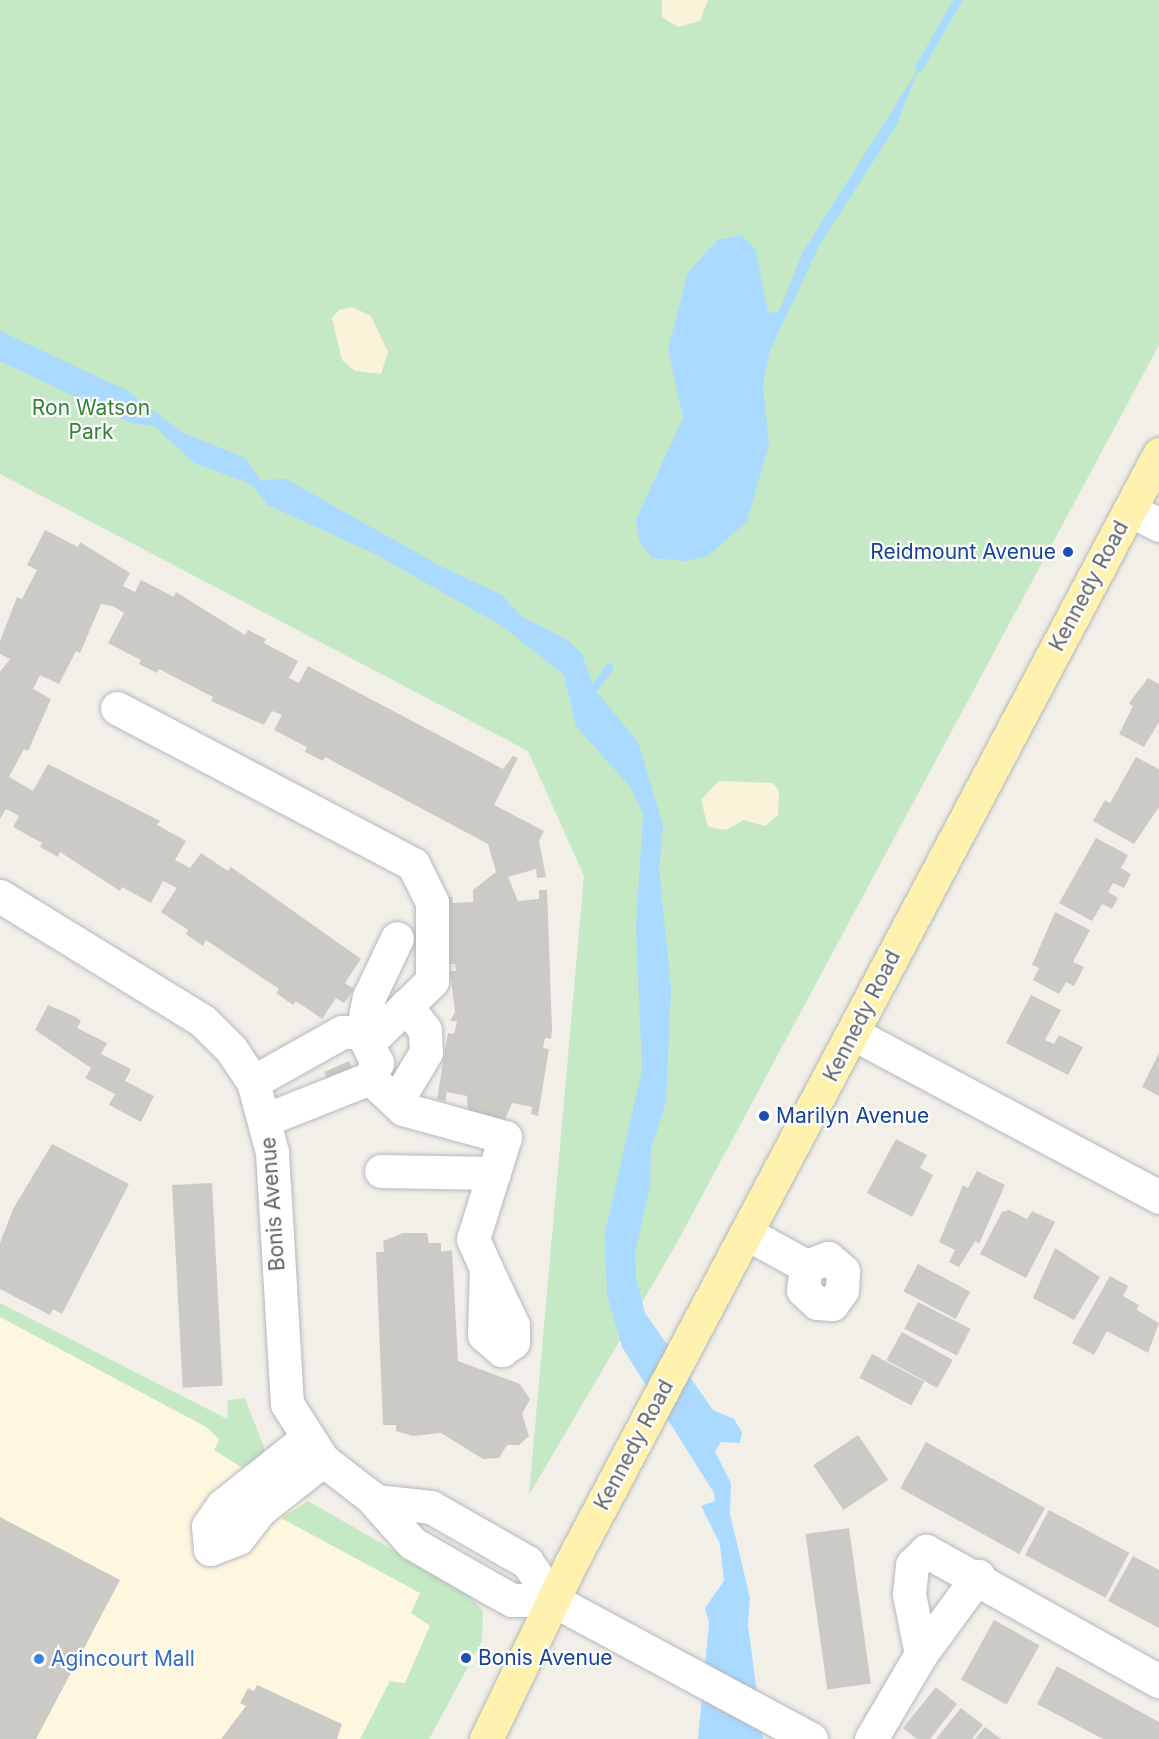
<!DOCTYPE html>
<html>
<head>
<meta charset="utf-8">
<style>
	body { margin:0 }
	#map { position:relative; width:1159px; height:1739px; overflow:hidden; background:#f1efe8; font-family:Inter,sans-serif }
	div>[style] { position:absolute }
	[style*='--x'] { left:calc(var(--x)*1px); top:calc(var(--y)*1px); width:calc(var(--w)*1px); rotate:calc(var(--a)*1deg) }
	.commercial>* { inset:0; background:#fef7e0 }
	.green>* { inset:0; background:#c5e8c5 }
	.sand>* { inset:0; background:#fbf3d9 }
	.water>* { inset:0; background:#aadaff }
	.stream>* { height:8px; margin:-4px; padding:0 4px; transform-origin:4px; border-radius:4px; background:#aadaff }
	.building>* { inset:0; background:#cccac5; transform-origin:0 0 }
	.roads { filter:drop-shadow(0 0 2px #b5b8bc) drop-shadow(0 0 2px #b5b8bc) }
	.minor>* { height:33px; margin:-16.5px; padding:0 16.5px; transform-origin:16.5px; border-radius:16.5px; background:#fff }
	.major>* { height:33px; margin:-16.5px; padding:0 16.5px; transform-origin:16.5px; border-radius:16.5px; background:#fff2af }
	.dots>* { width:16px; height:16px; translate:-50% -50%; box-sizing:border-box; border:3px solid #fff; border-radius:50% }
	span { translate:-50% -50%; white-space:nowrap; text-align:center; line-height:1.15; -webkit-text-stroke:4.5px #fff; paint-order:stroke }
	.park-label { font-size:21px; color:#348238 }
	.transit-label { font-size:21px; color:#164399 }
	.right { translate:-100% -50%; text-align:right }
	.left { translate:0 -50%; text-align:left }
	.street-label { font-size:21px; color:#5f6368 }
	.shop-label { font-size:21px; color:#366cbe }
</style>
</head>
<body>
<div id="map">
	<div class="commercial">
		<div style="clip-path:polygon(0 1311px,271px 1451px,316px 1519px,469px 1615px,407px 1739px,0 1739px)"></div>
	</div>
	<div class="green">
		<div style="clip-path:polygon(0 0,1159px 0,1159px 345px,674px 1248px,529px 1495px,584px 876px,528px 751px,0 474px)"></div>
		<div style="clip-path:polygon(0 1303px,227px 1419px,228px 1400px,245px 1398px,268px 1458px,241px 1467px,214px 1450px,219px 1440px,208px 1428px,0 1317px)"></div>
		<div style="clip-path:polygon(308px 1501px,465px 1591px,483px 1611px,482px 1641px,429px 1739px,360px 1739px,390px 1681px,405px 1683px,430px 1626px,411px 1613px,420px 1593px,281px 1518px)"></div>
	</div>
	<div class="sand">
		<div style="clip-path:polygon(662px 0,708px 0,700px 21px,678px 27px,662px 17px)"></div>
		<div style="clip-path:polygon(352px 307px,371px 316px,388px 352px,381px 374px,355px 371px,342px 360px,332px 318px,339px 310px)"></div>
		<div style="clip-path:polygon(719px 781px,773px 783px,779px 791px,778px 815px,765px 826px,744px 820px,726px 830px,708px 827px,701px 800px)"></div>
	</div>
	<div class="water">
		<div style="clip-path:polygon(919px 68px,896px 126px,820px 244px,770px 350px,763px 385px,769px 444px,747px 521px,709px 555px,686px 561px,652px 558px,639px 540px,636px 520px,683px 418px,668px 349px,688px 272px,718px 240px,741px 235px,755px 249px,768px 313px,779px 312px,803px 252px)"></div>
		<div style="clip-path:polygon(0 331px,126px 390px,183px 433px,245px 458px,261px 480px,286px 479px,440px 566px,502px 595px,521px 616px,567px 640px,582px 654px,594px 689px,638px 742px,663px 825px,659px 869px,671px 988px,666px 1102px,651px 1149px,650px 1188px,635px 1251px,636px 1277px,645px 1313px,713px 1410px,734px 1419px,742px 1432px,740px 1443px,721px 1442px,715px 1452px,731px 1483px,730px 1514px,750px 1598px,748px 1625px,763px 1739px,698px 1739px,709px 1623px,705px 1608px,724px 1581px,720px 1544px,701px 1506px,715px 1501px,714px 1493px,622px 1347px,607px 1295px,605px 1233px,642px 1070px,636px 926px,643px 814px,632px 789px,576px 726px,564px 675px,502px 626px,375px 554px,268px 505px,251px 484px,194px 463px,154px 426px,131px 423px,0 361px)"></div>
	</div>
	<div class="stream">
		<div style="--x:919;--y:68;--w:78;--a:-60.2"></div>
		<div style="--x:594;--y:689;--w:26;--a:-54"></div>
	</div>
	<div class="building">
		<div style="clip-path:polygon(45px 530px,78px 547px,80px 542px,130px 573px,123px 586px,135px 592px,141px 580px,174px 597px,176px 592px,245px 635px,248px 630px,266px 639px,264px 643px,298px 661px,289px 678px,299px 683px,308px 666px,503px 769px,513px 756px,518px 758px,494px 805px,544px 831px,539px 841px,546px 877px,537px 878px,536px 869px,508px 877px,518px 901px,539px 899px,539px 890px,547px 890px,552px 1030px,551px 1039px,545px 1038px,543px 1048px,549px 1049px,538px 1116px,531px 1114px,532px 1107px,512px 1103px,505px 1119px,468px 1113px,467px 1096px,447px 1092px,445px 1101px,437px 1099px,448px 1033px,454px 1034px,457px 1021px,450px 1021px,455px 1012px,450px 971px,456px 971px,455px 964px,448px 964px,444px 897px,452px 897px,453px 903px,473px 902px,473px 890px,496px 872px,488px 844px,325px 757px,323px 761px,305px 752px,307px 747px,274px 730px,282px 715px,272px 711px,264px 725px,211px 701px,213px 697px,159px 669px,157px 673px,139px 664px,141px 660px,108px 643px,124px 613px,113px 606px,101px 604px,80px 653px,76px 651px,59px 684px,40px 675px,33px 689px,51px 699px,28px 751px,24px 749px,9px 777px,33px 791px,48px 764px,160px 821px,157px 825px,186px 841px,175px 860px,190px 868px,201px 853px,228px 871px,231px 867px,361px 959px,345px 983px,354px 989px,344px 1003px,336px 998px,322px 1019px,296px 1001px,293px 1005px,276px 993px,279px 989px,206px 940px,203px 946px,186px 934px,188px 930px,161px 912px,177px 888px,163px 881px,151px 903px,122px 887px,120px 891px,60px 852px,58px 857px,40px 847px,42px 843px,13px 827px,19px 816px,6px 809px,0 819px,0 672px,10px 659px,0 654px,0 641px,17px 597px,22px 599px,37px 570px,27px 565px)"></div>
		<div style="clip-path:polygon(1148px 678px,1159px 684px,1159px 722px,1144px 747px,1119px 734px,1133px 706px,1129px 703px)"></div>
		<div style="clip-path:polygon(1136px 757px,1159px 769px,1159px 807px,1134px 844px,1093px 821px,1105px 800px,1110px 803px)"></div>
		<div style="clip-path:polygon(1096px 838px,1128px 855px,1121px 868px,1131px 874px,1124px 888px,1113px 883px,1108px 892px,1118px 898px,1112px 909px,1102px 904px,1092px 921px,1059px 903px)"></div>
		<div style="clip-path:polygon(1055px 912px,1090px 930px,1073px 962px,1084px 967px,1074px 986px,1066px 982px,1059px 994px,1033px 980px,1039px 968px,1032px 965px)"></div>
		<div style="clip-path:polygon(1031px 995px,1061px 1010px,1045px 1040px,1054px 1044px,1059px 1035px,1083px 1047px,1068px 1075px,1006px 1043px)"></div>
		<div style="clip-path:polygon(48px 1005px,74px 1016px,81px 1021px,77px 1028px,107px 1043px,101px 1054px,131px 1069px,125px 1081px,154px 1096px,141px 1122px,109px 1105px,115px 1094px,85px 1078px,91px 1068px,35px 1030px)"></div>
		<div style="clip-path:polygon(1159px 1053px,1159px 1096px,1142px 1087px)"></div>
		<div style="left:349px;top:1061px;width:10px;height:27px;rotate:66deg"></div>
		<div style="clip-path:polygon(896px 1139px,927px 1155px,920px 1168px,933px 1175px,912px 1217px,867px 1193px)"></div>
		<div style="clip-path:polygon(52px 1144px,129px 1184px,62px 1314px,53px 1309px,50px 1315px,0 1289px,0 1243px,13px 1209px)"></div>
		<div style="clip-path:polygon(977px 1171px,1005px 1185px,979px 1244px,975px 1241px,959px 1267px,949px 1262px,955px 1250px,939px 1242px,963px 1185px,968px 1188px)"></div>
		<div style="left:212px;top:1183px;width:203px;height:40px;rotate:87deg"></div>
		<div style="clip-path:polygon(1009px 1210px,1027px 1219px,1032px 1211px,1055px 1222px,1026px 1278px,980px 1254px,1002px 1212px)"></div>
		<div style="clip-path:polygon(403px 1233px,427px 1233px,429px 1243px,441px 1243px,441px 1252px,452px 1250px,458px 1361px,520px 1384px,530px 1399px,522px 1414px,529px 1436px,519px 1445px,507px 1445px,499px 1458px,483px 1459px,441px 1433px,413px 1436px,396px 1431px,396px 1425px,383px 1425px,376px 1252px,384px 1252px,383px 1241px)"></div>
		<div style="clip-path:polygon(1055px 1248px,1100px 1277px,1074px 1320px,1033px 1298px)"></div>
		<div style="left:918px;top:1264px;width:59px;height:31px;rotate:28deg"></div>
		<div style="clip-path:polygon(1110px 1276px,1128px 1286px,1123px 1296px,1139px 1305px,1137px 1310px,1159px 1323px,1148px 1353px,1107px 1331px,1094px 1355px,1072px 1343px)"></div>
		<div style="left:918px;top:1302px;width:59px;height:30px;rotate:27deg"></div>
		<div style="left:902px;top:1332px;width:58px;height:32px;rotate:29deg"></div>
		<div style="left:872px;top:1354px;width:59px;height:27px;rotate:28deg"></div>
		<div style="left:858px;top:1435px;width:54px;height:54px;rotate:56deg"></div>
		<div style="left:926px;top:1442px;width:136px;height:53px;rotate:29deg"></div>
		<div style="left:1049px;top:1510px;width:91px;height:51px;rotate:28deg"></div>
		<div style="clip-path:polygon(0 1517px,120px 1580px,36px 1739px,0 1739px)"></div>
		<div style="left:849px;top:1528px;width:157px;height:44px;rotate:82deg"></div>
		<div style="clip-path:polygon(1133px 1556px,1159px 1570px,1159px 1628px,1108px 1601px)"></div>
		<div style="left:994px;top:1620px;width:52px;height:68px;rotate:29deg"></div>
		<div style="clip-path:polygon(1057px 1666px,1159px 1722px,1159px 1739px,1103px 1739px,1037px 1704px)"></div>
		<div style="clip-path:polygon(257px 1685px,342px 1724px,337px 1739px,221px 1739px,246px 1706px,240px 1703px,248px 1688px,254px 1691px)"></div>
		<div style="clip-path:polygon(936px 1687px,957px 1704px,930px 1739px,917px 1739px,903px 1728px)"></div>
		<div style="clip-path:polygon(961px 1708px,983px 1725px,972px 1739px,936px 1739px)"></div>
		<div style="clip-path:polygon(985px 1727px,1001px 1739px,975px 1739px)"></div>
	</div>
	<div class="roads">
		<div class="minor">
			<div style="--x:1130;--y:510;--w:33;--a:27"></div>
			<div style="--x:117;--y:708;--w:335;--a:27.8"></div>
			<div style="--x:413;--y:864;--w:42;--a:63.4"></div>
			<div style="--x:432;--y:902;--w:79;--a:90"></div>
			<div style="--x:432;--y:981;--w:74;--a:136.1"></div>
			<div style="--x:379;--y:1032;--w:37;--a:180"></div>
			<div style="--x:342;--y:1032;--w:102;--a:150.7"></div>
			<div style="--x:0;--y:896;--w:238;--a:31.6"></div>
			<div style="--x:203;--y:1021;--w:40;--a:45"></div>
			<div style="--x:231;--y:1049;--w:40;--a:56"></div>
			<div style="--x:253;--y:1082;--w:73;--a:74.8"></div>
			<div style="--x:272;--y:1152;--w:252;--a:86.6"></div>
			<div style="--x:287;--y:1404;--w:67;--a:57.3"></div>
			<div style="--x:323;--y:1460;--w:61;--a:37.6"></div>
			<div style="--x:371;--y:1497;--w:62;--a:48.3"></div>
			<div style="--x:412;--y:1543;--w:92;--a:29.9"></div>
			<div style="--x:492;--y:1589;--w:23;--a:29"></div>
			<div style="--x:512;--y:1600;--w:41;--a:0"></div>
			<div style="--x:553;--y:1600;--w:293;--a:28.3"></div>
			<div style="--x:854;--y:1034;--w:346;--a:28.1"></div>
			<div style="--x:370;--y:1078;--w:45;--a:43.2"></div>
			<div style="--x:403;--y:1109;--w:106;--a:15.4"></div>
			<div style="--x:505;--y:1137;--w:107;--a:107.4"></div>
			<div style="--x:473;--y:1239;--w:32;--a:66"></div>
			<div style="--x:486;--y:1268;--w:63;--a:64.7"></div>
			<div style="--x:513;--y:1325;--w:17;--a:90"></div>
			<div style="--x:513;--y:1342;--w:14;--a:144"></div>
			<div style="--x:502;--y:1350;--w:23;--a:-140"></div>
			<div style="--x:484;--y:1335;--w:67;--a:-88.3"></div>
			<div style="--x:396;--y:1102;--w:58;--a:-59"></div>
			<div style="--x:426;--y:1052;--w:22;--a:-93"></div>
			<div style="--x:425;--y:1030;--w:31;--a:-128"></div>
			<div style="--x:267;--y:1119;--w:111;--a:-21.7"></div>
			<div style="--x:370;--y:1078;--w:17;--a:-65"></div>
			<div style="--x:377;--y:1063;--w:34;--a:-116"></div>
			<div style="--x:362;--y:1032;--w:36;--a:-79"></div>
			<div style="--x:369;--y:997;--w:65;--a:-64.6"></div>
			<div style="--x:381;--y:1171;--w:113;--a:1"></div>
			<div style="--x:746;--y:1233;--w:68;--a:28.8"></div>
			<div style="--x:806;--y:1266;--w:24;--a:97"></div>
			<div style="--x:803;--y:1290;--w:19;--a:43"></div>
			<div style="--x:817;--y:1303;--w:15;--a:4"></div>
			<div style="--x:832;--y:1304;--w:17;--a:-54"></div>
			<div style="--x:842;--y:1290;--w:19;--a:-87"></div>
			<div style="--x:843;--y:1271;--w:20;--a:-139"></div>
			<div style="--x:828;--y:1258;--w:23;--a:160"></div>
			<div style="--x:306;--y:1439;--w:107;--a:141.4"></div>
			<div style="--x:222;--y:1506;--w:24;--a:125"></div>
			<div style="--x:208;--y:1526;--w:23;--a:85"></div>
			<div style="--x:210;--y:1549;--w:30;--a:-21"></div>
			<div style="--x:238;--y:1538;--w:37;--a:-52"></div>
			<div style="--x:261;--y:1509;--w:79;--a:-38.3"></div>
			<div style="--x:375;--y:1501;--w:56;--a:6.1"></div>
			<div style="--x:431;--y:1507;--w:111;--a:29.8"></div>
			<div style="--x:527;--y:1562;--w:46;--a:55.6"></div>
			<div style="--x:921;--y:1654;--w:61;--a:-101.3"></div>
			<div style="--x:909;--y:1594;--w:29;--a:-84"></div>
			<div style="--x:912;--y:1565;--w:20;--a:-45"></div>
			<div style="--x:926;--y:1551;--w:267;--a:29.2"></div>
			<div style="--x:871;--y:1739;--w:99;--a:-59.5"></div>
			<div style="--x:921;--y:1654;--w:97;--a:-53.8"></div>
		</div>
		<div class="major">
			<div style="--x:486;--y:1739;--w:198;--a:-64.2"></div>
			<div style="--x:572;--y:1561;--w:1253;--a:-62.06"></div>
		</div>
	</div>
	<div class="dots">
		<div style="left:1068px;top:552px;background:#1a4fb4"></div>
		<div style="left:764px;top:1116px;background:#1a4fb4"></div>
		<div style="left:466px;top:1658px;background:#1a4fb4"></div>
		<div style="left:39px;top:1659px;background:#3f7fe0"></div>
	</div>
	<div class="park-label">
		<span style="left:91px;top:420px">Ron Watson<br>Park</span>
	</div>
	<div class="transit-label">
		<span class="right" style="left:1056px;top:552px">Reidmount Avenue</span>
		<span class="left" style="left:776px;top:1116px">Marilyn Avenue</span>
		<span class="left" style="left:478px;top:1658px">Bonis Avenue</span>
	</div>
	<div class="street-label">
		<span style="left:1089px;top:586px;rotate:-62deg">Kennedy Road</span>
		<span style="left:862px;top:1016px;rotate:-63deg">Kennedy Road</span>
		<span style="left:273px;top:1204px;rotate:-94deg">Bonis Avenue</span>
		<span style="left:634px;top:1445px;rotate:-62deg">Kennedy Road</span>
	</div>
	<div class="shop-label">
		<span class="left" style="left:51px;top:1659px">Agincourt Mall</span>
	</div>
</div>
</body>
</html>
